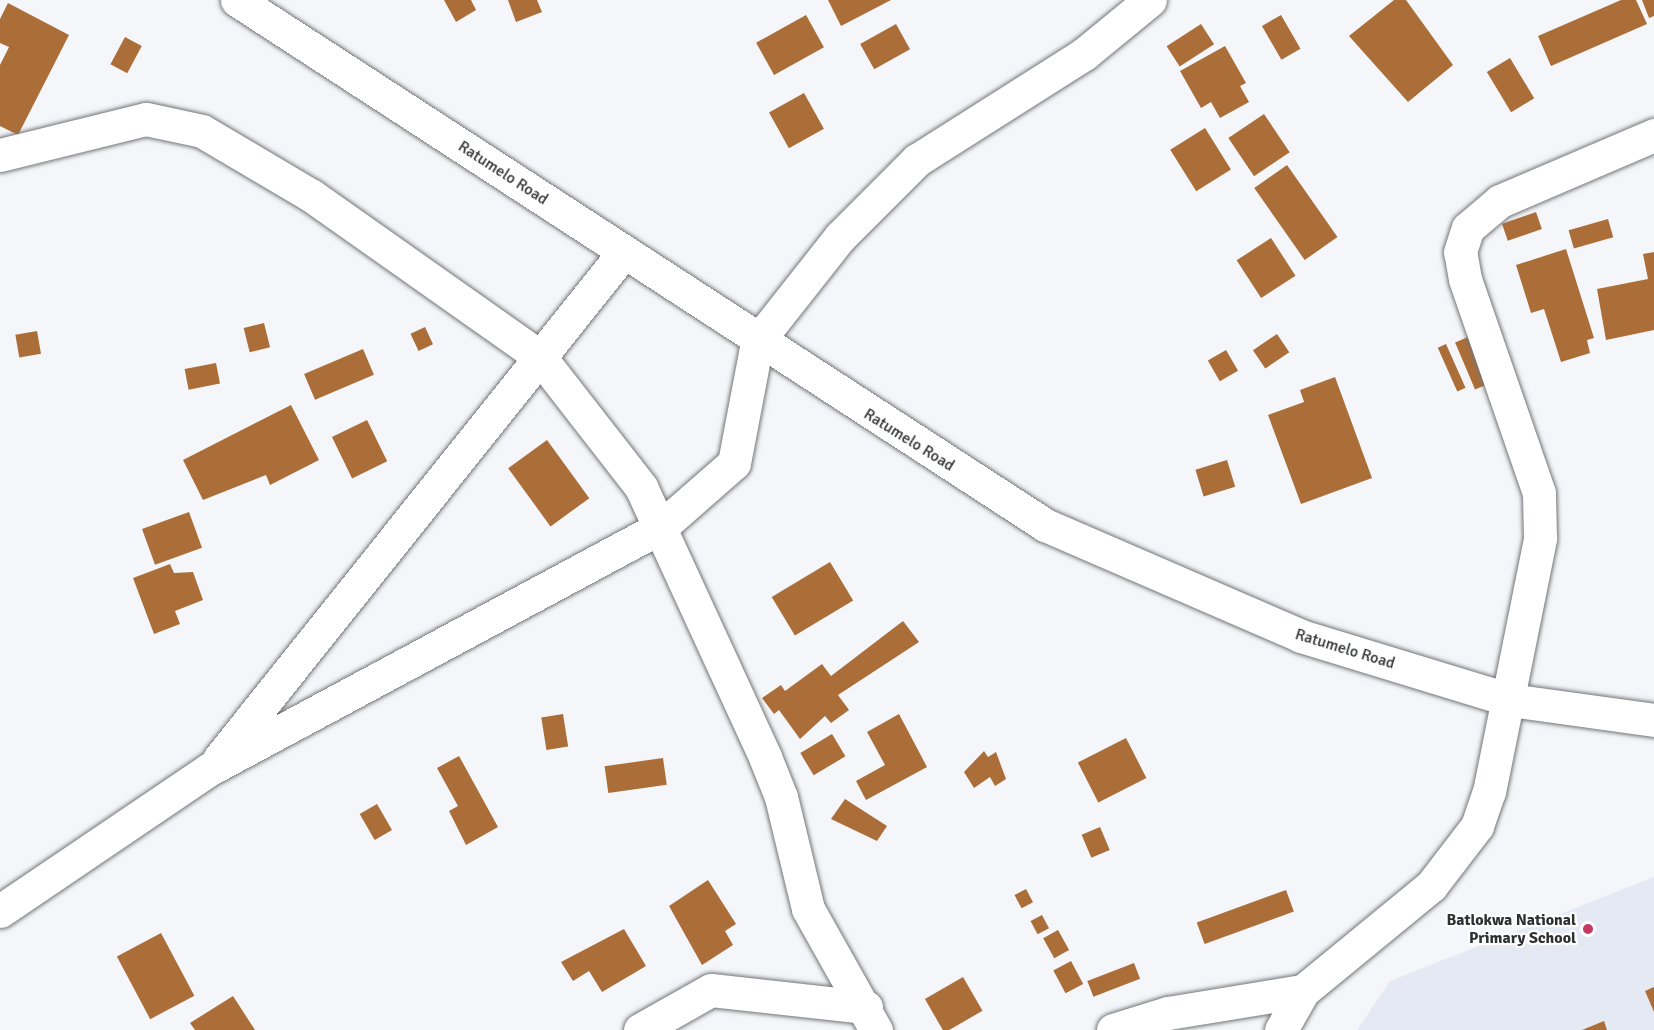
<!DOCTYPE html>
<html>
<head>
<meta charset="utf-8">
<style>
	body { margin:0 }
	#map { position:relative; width:1654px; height:1030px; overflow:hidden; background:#f4f6f9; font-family:Signika,sans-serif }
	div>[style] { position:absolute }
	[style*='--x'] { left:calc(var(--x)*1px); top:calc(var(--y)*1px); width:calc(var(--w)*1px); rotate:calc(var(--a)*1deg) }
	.built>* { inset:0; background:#e4e9f3 }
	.building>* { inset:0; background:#ac6e39; transform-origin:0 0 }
	.roads { filter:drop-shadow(0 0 2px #747578) drop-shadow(0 0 2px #747578) }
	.minor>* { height:33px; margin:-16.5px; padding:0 16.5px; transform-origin:16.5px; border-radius:16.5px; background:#fff }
	.dots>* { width:16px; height:16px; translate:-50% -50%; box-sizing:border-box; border:3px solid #fff; border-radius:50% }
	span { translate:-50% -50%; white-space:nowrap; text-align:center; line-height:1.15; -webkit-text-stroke:4.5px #fff; paint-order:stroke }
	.street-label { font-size:16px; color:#2f3031 }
	.poi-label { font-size:16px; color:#2f3031; font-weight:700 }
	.right { translate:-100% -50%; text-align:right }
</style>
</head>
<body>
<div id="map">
	<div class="built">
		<div style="clip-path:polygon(1654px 877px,1654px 1030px,1357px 1030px,1390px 981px)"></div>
	</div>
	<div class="building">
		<div style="clip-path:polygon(444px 0,471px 0,476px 10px,456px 22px)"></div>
		<div style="clip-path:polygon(508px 0,537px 0,542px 12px,516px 22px)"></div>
		<div style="clip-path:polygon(828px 0,891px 0,841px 26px)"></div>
		<div style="clip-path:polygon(1394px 0,1406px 0,1453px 65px,1408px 102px,1349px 36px)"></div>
		<div style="clip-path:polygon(1621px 0,1636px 0,1647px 24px,1551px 66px,1538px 36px)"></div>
		<div style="clip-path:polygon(1642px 0,1654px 0,1654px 16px,1649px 18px)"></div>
		<div style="clip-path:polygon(8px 3px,69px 35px,18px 135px,0 126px,0 65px,9px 47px,0 43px,0 19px)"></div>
		<div style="left:806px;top:15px;width:37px;height:57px;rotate:61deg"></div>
		<div style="left:1281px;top:15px;width:39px;height:22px;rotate:60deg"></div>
		<div style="left:896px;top:24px;width:29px;height:41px;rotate:61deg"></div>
		<div style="left:1201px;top:24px;width:24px;height:41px;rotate:57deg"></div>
		<div style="left:125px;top:37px;width:19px;height:31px;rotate:28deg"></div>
		<div style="clip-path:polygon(1225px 46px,1246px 83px,1240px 86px,1249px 102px,1220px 118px,1211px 102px,1201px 108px,1180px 71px)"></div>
		<div style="left:1510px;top:58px;width:47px;height:27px;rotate:59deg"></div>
		<div style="left:804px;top:93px;width:41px;height:40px;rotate:61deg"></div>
		<div style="left:1264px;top:114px;width:46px;height:43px;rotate:56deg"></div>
		<div style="left:1205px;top:128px;width:49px;height:41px;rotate:58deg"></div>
		<div style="left:1287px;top:165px;width:88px;height:40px;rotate:55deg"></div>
		<div style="left:1536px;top:212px;width:18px;height:36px;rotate:71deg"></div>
		<div style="left:1608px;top:219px;width:19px;height:41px;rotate:74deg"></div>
		<div style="left:1271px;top:238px;width:45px;height:41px;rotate:57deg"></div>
		<div style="clip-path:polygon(1566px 249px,1594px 338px,1587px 340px,1590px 353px,1561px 362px,1544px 309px,1531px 313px,1516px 265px)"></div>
		<div style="clip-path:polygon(1654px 252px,1654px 330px,1606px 340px,1597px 289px,1648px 279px,1643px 254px)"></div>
		<div style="left:264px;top:323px;width:25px;height:21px;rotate:76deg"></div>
		<div style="left:425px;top:327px;width:19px;height:16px;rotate:65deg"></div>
		<div style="left:37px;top:331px;width:23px;height:22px;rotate:80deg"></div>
		<div style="left:1277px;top:334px;width:22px;height:29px;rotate:56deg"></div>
		<div style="left:1468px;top:337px;width:51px;height:14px;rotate:67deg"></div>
		<div style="left:1446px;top:344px;width:48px;height:9px;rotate:66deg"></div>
		<div style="left:363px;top:349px;width:28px;height:64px;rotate:67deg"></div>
		<div style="left:1226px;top:350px;width:24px;height:21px;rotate:60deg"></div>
		<div style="left:216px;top:363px;width:21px;height:32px;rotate:79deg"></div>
		<div style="clip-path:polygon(1335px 377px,1372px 478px,1301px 504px,1268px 415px,1304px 402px,1300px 390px)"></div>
		<div style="clip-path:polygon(291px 405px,319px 460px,270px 485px,266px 475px,203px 500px,183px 460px)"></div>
		<div style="left:367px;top:420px;width:46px;height:39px;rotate:64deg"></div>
		<div style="left:547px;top:440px;width:72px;height:48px;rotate:54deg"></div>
		<div style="left:1227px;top:460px;width:28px;height:33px;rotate:73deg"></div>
		<div style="left:189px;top:512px;width:38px;height:50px;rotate:70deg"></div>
		<div style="left:830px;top:562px;width:45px;height:68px;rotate:59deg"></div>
		<div style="clip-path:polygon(170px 564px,174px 573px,193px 572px,203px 600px,175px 611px,180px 624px,154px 634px,133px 578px)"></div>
		<div style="clip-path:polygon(903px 621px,919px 642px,838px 695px,849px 710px,831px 723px,825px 716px,800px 739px,779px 710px,774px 714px,762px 698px,781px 685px,785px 691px,822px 664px,831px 676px)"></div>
		<div style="left:563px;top:714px;width:33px;height:22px;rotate:81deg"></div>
		<div style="clip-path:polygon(899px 714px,927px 767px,866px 800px,856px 781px,885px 765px,867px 732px)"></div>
		<div style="left:832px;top:734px;width:26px;height:37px;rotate:59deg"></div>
		<div style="left:1126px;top:738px;width:45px;height:54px;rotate:63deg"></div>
		<div style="clip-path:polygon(984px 751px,988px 757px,996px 752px,1006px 779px,995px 786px,990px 777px,974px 788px,964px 772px)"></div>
		<div style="clip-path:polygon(459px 756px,498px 827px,466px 845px,449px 811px,458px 806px,437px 768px)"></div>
		<div style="left:663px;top:758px;width:27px;height:59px;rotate:82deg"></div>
		<div style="clip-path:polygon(845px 799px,887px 826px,877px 841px,831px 819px)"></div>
		<div style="left:377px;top:804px;width:30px;height:20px;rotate:60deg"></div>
		<div style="left:1100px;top:827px;width:25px;height:20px;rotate:67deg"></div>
		<div style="clip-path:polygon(708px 880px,736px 924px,725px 931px,733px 945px,702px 965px,669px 906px)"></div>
		<div style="left:1026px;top:889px;width:15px;height:13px;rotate:62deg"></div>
		<div style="left:1286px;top:890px;width:23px;height:95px;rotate:70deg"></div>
		<div style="left:1042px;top:915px;width:15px;height:13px;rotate:62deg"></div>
		<div style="clip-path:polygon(624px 929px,646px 966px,602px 992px,589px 971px,573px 981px,561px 962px)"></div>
		<div style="left:1058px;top:930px;width:23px;height:17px;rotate:61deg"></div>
		<div style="left:161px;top:933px;width:71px;height:50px;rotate:62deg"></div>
		<div style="left:1071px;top:961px;width:26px;height:20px;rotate:62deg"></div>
		<div style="left:1134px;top:963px;width:17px;height:50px;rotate:69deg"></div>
		<div style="left:963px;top:977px;width:39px;height:44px;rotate:60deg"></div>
		<div style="clip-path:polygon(1654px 987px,1654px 1012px,1645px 991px)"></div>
		<div style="clip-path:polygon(233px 996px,255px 1030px,195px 1030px,190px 1023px)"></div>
		<div style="clip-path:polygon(1604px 1021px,1607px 1030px,1582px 1030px)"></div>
	</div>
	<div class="roads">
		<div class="minor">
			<div style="--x:237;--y:0;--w:964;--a:33.01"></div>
			<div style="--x:1045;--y:525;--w:279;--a:23.4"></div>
			<div style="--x:1301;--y:636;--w:219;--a:17"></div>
			<div style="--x:1510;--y:700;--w:145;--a:7.9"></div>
			<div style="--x:0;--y:155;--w:150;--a:-13.9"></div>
			<div style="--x:146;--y:119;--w:57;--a:12.1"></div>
			<div style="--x:202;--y:131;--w:128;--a:30.6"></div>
			<div style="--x:312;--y:196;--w:278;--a:35.2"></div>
			<div style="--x:539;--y:356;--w:166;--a:52.1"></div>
			<div style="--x:641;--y:487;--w:297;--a:65.3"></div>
			<div style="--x:765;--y:757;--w:43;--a:68.2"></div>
			<div style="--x:781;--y:797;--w:115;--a:76.4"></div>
			<div style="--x:808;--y:909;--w:139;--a:60.7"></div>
			<div style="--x:219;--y:759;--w:649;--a:-51.38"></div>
			<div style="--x:0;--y:911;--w:254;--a:-34.1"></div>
			<div style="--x:210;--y:769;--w:512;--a:-28.22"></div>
			<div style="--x:661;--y:527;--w:97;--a:-41.2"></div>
			<div style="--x:734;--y:463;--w:123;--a:-79.2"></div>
			<div style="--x:757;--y:342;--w:134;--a:-51.7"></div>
			<div style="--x:840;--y:237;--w:109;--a:-45"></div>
			<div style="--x:917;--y:160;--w:198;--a:-32.4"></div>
			<div style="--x:1084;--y:54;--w:85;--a:-39.3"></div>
			<div style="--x:640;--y:1030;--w:81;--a:-29.4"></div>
			<div style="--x:711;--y:990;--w:156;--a:6.3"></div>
			<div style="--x:1113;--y:1030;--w:58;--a:-17.2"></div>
			<div style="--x:1168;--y:1013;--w:137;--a:-9.3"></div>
			<div style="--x:1281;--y:1030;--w:45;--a:-60.6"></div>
			<div style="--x:1303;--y:991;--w:166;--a:-39.4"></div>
			<div style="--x:1431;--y:886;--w:76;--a:-52.5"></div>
			<div style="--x:1477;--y:826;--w:36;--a:-71"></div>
			<div style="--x:1489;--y:792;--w:259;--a:-78.6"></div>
			<div style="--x:1540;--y:538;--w:45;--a:-91.3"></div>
			<div style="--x:1539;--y:493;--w:226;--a:-109.1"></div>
			<div style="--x:1465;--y:279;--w:27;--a:-100"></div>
			<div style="--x:1460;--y:252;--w:25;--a:-72"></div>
			<div style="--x:1468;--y:228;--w:42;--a:-40.2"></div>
			<div style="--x:1500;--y:201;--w:168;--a:-23.2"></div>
		</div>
	</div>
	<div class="dots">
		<div style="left:1588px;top:929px;background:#c73965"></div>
	</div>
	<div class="street-label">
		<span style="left:503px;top:173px;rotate:33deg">Ratumelo Road</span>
		<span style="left:909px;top:440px;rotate:32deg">Ratumelo Road</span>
		<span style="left:1345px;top:649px;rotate:17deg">Ratumelo Road</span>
	</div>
	<div class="poi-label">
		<span class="right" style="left:1576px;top:929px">Batlokwa National<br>Primary School</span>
	</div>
</div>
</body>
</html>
